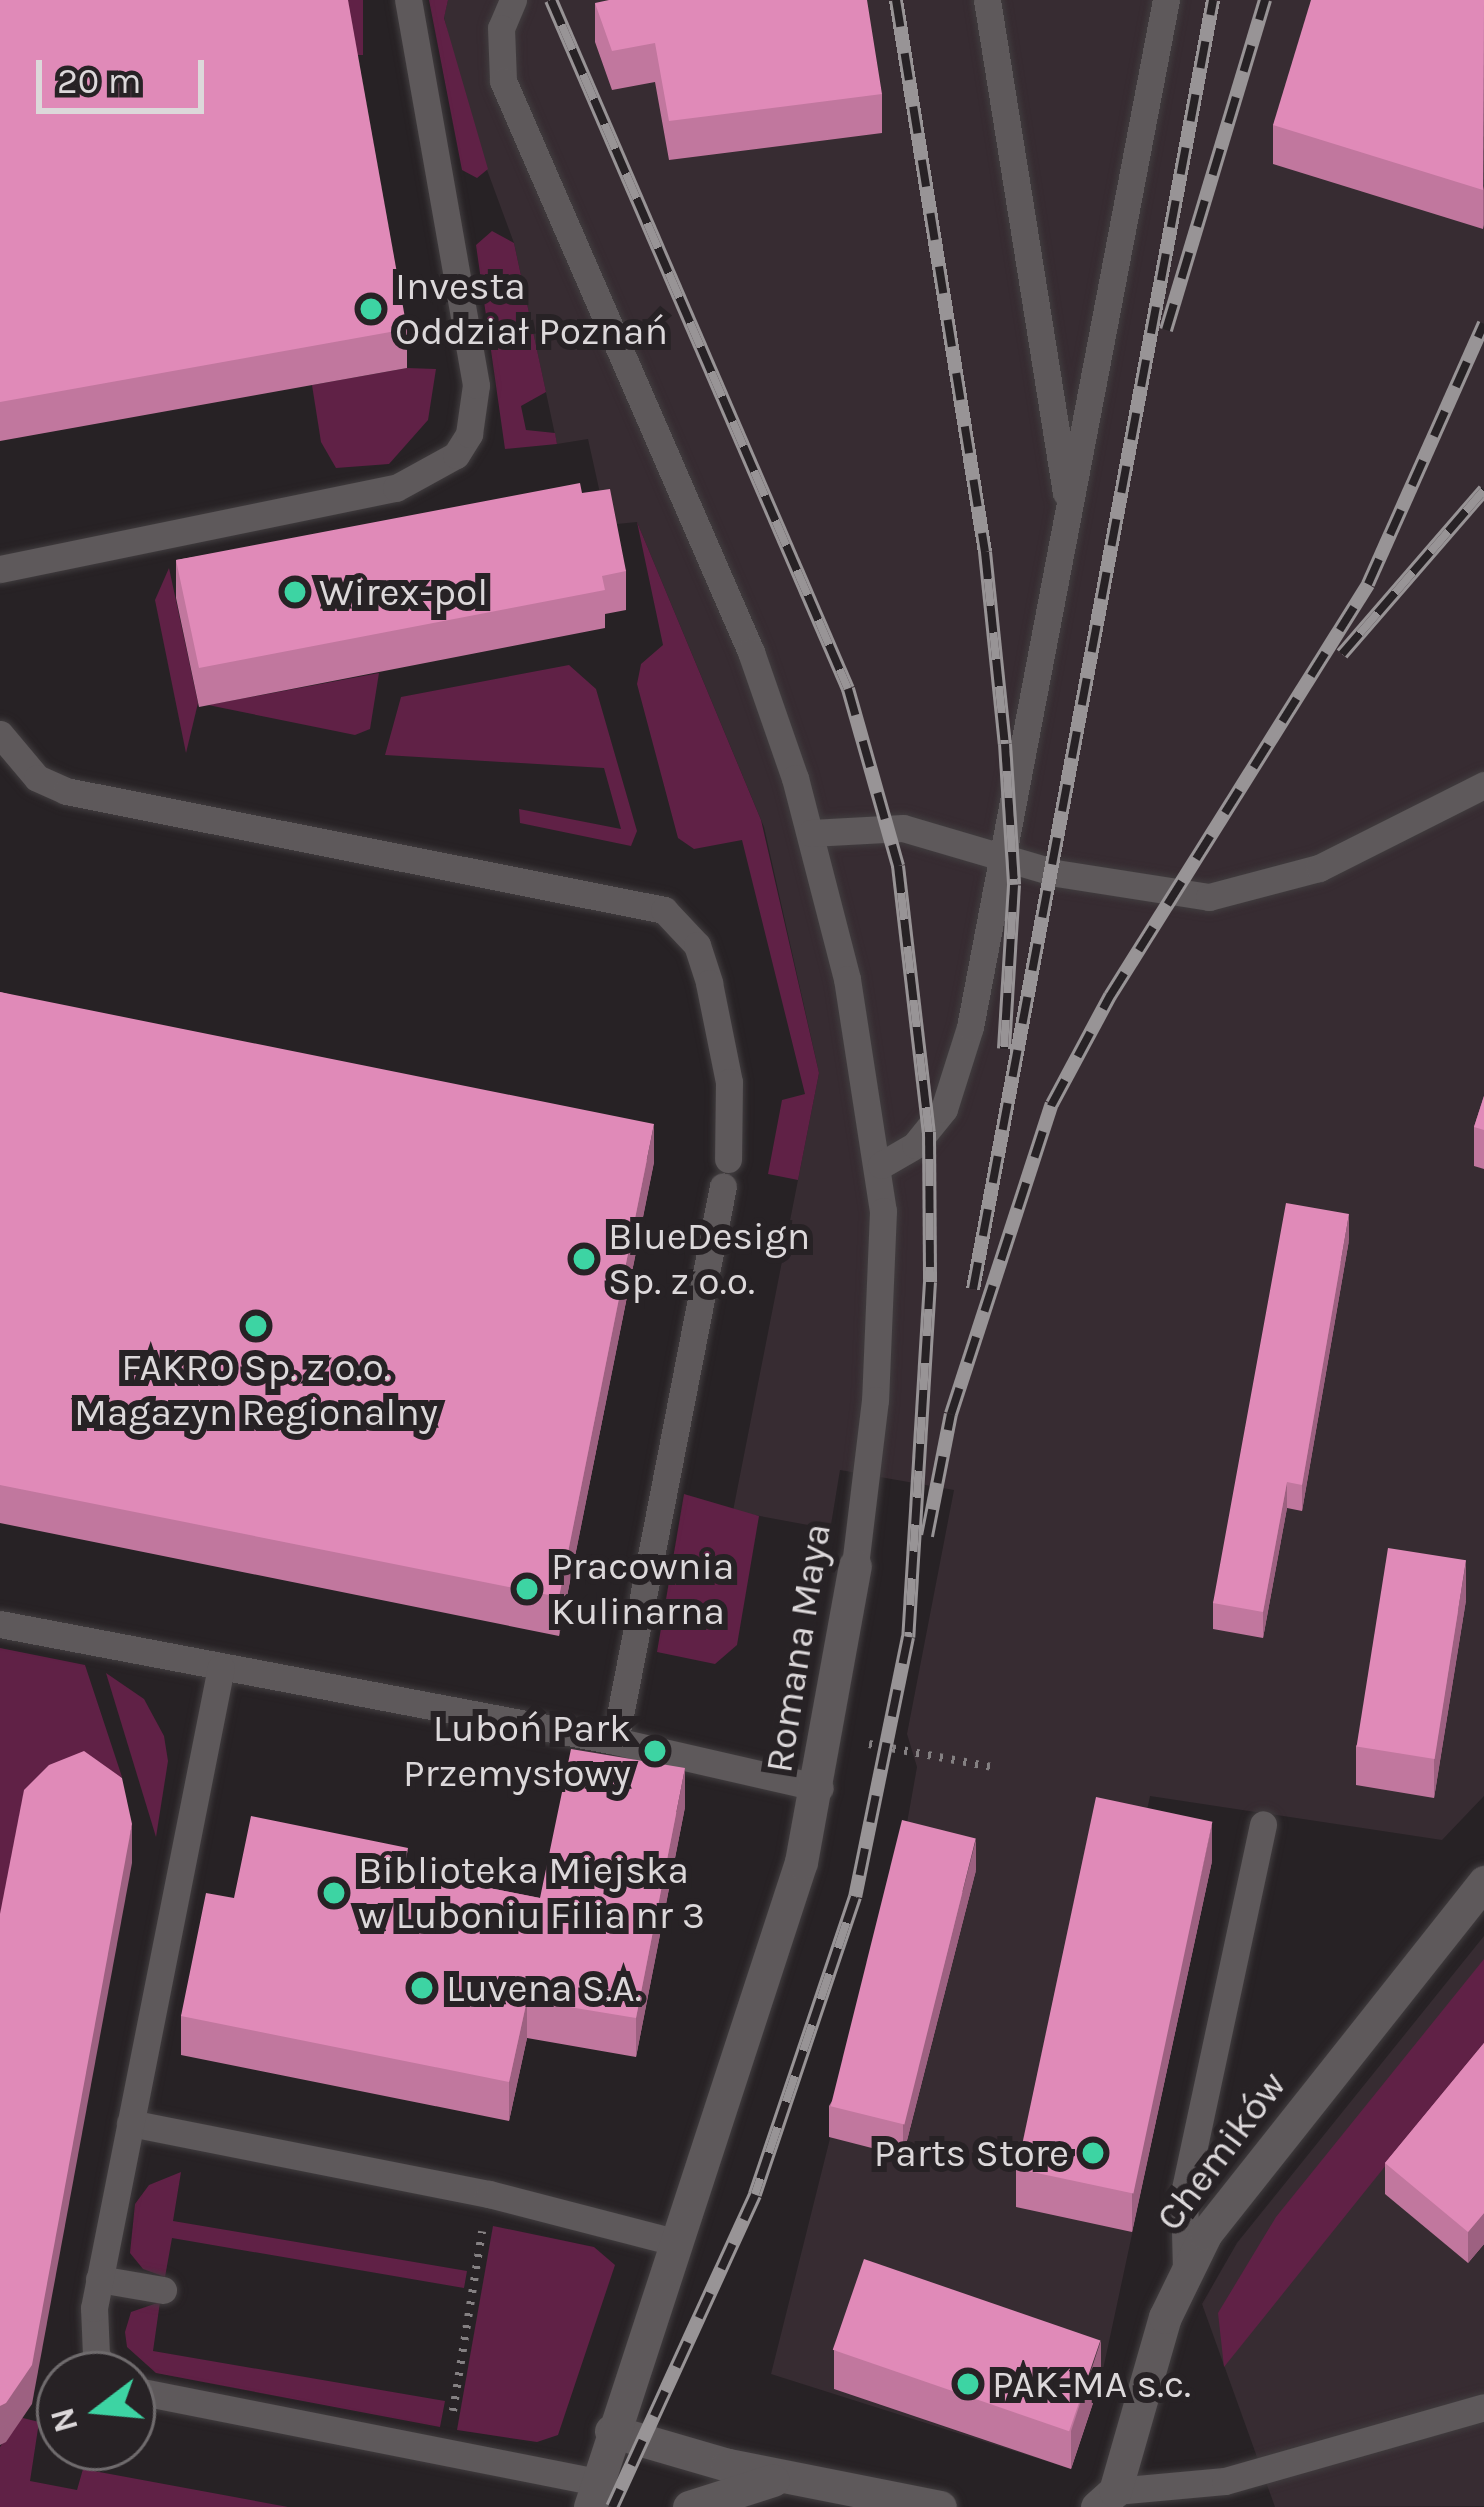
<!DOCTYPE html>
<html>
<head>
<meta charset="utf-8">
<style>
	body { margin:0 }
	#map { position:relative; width:1484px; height:2507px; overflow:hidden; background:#272225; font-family:Karla,sans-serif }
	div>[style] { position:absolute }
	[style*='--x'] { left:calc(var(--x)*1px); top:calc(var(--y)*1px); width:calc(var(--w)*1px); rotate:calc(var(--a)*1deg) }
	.built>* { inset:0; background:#372c32 }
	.green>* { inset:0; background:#602146; transform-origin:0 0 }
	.path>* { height:8px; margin-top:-4px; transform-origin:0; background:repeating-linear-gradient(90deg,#848082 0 3px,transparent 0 12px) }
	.roads { filter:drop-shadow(0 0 3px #413d3f) drop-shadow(0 0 3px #413d3f) }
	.service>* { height:27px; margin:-13.5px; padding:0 13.5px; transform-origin:13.5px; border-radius:13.5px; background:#5e595b }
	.minor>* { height:33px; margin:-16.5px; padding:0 16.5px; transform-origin:16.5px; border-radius:16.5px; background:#5e595b }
	.rail>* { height:14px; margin-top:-7px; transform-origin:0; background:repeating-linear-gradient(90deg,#272225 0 27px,#989496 0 54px); box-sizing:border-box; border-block:3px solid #989496 }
	.wall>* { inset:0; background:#c1779e }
	.shaded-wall>* { inset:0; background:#9d6181 }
	.building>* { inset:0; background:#e08ab8; transform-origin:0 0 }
	.dots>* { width:33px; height:33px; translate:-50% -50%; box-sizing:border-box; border:6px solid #272225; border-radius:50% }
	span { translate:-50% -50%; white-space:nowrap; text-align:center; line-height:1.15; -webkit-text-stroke:12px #272225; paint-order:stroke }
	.poi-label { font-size:39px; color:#dcd8da }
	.left { translate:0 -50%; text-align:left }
	.right { translate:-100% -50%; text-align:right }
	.street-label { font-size:39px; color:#dcd8da }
	.north { position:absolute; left:36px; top:2351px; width:120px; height:120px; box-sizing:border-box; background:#272225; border:3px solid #6f6b6d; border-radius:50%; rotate:254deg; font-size:33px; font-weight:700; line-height:48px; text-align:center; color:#dcd8da }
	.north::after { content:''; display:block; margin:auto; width:42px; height:54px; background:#3dd4a3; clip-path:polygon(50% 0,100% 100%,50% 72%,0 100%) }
	.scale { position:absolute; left:36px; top:60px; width:168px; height:54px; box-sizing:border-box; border:6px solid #dcd8da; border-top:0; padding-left:15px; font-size:36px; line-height:42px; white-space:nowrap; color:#dcd8da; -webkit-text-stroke:9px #272225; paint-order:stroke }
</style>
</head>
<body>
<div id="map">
	<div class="built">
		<div style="clip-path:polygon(448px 0,1484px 0,1484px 1796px,1442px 1840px,1150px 1796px,1140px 1845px,1212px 1861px,1101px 2379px,1071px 2469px,771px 2374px,902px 1851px,917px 1767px,907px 1734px,954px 1490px,840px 1470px,826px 1555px,804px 1551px,808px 1525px,733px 1511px,819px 1073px,764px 827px,637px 522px,607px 525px,588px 439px,557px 444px,514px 243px,469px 121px,444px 17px)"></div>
		<div style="clip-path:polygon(1484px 1936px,1484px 2506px,1275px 2507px,1202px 2304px,1237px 2243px)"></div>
	</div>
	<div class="green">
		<div style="left:341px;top:0;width:22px;height:55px"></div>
		<div style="clip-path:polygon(429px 0,448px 0,444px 18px,488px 169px,477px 178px,462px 170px)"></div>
		<div style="clip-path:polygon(492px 231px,514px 243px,546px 392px,521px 406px,526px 430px,555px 433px,557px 444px,505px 449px,476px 245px)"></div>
		<div style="clip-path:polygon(407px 368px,436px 369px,428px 420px,389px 464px,336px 468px,321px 442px,312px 385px)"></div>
		<div style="clip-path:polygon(637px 522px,761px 820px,819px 1073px,798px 1180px,768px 1174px,782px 1100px,805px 1094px,742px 840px,694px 849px,678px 838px,637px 684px,641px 664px,663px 645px)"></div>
		<div style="clip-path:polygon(169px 568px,198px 703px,186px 753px,155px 600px)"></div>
		<div style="clip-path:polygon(569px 665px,596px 689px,637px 831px,631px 846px,520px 823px,519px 809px,621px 829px,604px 768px,385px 755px,401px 697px)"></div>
		<div style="clip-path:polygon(379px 673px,370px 729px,355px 735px,208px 705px)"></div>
		<div style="clip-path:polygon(684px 1494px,759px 1516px,737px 1645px,715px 1664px,657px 1652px)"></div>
		<div style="clip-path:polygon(0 1648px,85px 1665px,122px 1777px,81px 1770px,0 1953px)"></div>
		<div style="clip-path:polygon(106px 1673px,144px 1699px,164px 1736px,168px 1761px,156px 1837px)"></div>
		<div style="clip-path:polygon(1484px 1959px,1484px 2043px,1224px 2367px,1218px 2313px,1276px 2217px)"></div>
		<div style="clip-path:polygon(181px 2172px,173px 2221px,467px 2271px,464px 2288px,172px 2238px,165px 2277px,143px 2269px,130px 2253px,135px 2204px,149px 2185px)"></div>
		<div style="clip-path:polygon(493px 2226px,594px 2247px,615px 2265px,558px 2435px,537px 2442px,457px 2430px)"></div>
		<div style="clip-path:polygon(160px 2302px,153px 2351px,445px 2401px,440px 2427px,156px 2373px,127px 2347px,125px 2332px,131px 2312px)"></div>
		<div style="clip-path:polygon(19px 2417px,39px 2422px,30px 2481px,77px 2490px,83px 2469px,288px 2507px,0 2507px,0 2447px)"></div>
	</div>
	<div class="path">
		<div style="--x:869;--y:1744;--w:130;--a:10.6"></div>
		<div style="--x:40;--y:2406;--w:20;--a:11"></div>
		<div style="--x:453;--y:2411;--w:182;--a:-80.8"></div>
	</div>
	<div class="roads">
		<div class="service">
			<div style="--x:513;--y:0;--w:30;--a:113"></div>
			<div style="--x:501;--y:28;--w:53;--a:87.8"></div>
			<div style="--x:503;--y:81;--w:623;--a:66.52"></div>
			<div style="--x:751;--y:652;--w:133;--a:70.8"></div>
			<div style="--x:795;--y:778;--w:208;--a:75.5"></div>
			<div style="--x:847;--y:979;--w:235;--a:81.2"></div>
			<div style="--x:883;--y:1211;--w:189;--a:92.4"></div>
			<div style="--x:875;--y:1400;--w:167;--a:96.9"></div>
			<div style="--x:987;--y:0;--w:499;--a:80.9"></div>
			<div style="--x:0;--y:569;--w:404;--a:-11.6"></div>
			<div style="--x:396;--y:488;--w:68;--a:-28.8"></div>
			<div style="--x:456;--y:455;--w:25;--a:-58"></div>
			<div style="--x:469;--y:434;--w:49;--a:-81.9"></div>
			<div style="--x:476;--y:385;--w:391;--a:-100"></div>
			<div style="--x:0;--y:734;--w:57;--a:49.9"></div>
			<div style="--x:37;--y:778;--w:32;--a:24"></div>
			<div style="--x:66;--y:791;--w:610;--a:11.25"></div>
			<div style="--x:664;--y:910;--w:48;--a:46.7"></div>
			<div style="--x:697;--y:945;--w:40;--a:72"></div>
			<div style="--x:709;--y:983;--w:101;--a:78.6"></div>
			<div style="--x:729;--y:1082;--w:77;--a:90.7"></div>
			<div style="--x:811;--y:833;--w:92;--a:-3.1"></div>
			<div style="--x:903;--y:828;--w:159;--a:16.4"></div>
			<div style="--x:1056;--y:873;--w:155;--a:8.9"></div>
			<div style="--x:1209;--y:897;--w:114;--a:-14.8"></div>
			<div style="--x:1319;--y:868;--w:185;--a:-26.7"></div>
			<div style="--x:881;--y:1165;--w:39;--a:-30"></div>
			<div style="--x:915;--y:1145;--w:46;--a:-51.1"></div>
			<div style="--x:944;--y:1109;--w:86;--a:-72.4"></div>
			<div style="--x:970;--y:1027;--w:1046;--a:-79.2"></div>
			<div style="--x:0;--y:1624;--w:626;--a:10.77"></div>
			<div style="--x:615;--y:1741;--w:210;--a:12.9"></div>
			<div style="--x:615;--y:1741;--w:565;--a:-78.99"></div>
			<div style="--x:130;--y:2123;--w:366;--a:11.2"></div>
			<div style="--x:489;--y:2194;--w:191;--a:14.5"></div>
			<div style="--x:1186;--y:2270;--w:77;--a:-91.5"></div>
			<div style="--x:1184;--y:2193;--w:377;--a:-77.9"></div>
			<div style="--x:99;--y:2279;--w:65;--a:9.8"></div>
			<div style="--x:111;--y:2375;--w:25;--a:-127"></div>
			<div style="--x:96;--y:2355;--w:47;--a:-92.4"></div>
			<div style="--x:94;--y:2308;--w:653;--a:-78.79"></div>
			<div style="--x:132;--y:2390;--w:474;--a:11.2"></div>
			<div style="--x:1115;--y:2491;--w:110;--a:-5.2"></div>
			<div style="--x:1225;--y:2481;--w:269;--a:-15.9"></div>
		</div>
		<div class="minor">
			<div style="--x:611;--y:2431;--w:122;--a:16.2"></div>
			<div style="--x:728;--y:2465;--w:216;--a:11.2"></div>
			<div style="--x:590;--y:2507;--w:679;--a:-71.89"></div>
			<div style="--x:801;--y:1862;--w:301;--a:-79.7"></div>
			<div style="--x:689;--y:2507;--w:88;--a:-17.8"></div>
			<div style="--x:1097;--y:2507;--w:24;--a:-42"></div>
			<div style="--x:1115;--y:2491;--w:181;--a:-74"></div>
			<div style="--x:1165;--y:2317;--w:93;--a:-64"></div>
			<div style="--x:1206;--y:2233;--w:448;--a:-51.6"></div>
		</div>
	</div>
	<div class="rail">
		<div style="--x:551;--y:0;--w:750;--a:66.68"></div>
		<div style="--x:848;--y:689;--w:184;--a:74.2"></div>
		<div style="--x:898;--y:866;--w:268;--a:83.4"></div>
		<div style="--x:929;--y:1132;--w:150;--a:89.6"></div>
		<div style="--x:930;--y:1282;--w:356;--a:93.5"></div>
		<div style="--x:908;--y:1637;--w:265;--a:101.5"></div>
		<div style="--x:855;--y:1897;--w:314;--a:108.6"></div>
		<div style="--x:755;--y:2195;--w:343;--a:114.6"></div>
		<div style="--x:896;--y:0;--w:559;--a:80.84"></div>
		<div style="--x:985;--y:552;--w:193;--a:84.1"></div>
		<div style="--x:1005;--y:744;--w:141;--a:86.3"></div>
		<div style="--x:1014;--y:885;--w:164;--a:93.5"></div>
		<div style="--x:1166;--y:330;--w:345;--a:-73.3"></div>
		<div style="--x:1342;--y:654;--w:217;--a:-49.1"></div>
		<div style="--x:973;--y:1289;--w:1311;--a:-79.45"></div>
		<div style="--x:927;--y:1536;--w:124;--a:-78.9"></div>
		<div style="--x:951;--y:1414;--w:326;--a:-72"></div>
		<div style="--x:1052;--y:1104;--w:123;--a:-61.8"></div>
		<div style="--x:1110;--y:996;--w:486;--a:-57.9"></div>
		<div style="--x:1368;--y:584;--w:285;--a:-66"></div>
	</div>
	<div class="wall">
		<div style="clip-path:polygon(0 0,407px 329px,407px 368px,0 441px)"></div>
		<div style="clip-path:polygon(1484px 0,1483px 229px,1273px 164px,1273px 125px)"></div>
		<div style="clip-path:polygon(595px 3px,882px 94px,882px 133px,669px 160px,655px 82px,612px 90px,595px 42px)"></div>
		<div style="clip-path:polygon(582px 493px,626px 571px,626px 610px,605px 614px,605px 628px,199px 707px,176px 598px,176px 560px)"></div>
		<div style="clip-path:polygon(0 992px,654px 1162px,559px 1636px,0 1523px)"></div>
		<div style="clip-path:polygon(1484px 1096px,1484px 1169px,1474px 1166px,1474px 1127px)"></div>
		<div style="clip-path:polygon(1349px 1240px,1302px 1511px,1287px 1508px,1263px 1638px,1213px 1629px,1213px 1603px)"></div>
		<div style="clip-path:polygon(1466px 1600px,1434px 1798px,1356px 1785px,1356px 1746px)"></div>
		<div style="clip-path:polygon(685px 1807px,636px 2057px,527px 2038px,509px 2121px,181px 2055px,181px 2016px,234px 1898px,408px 1872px,540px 1898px)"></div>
		<div style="clip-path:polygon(1212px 1861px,1132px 2232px,1016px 2207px,1016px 2168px)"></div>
		<div style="clip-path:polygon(976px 1870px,903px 2156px,829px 2137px,829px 2106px)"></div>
		<div style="clip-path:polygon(1484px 2043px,1484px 2244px,1468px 2263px,1385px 2194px,1385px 2163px)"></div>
		<div style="clip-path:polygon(834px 2350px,1101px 2379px,1071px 2469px,834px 2389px)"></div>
	</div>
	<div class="shaded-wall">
		<div style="clip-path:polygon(1484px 186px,1484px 225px,1483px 229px,1483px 190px)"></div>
		<div style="clip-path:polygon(654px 1124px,654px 1162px,559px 1636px,559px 1597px)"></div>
		<div style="clip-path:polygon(1349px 1214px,1349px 1240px,1302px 1511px,1302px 1485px)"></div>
		<div style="clip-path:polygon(1287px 1482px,1287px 1508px,1263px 1638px,1263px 1612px)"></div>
		<div style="clip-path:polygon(1466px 1561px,1466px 1600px,1434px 1798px,1434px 1759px)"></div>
		<div style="clip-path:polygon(685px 1768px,685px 1807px,636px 2057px,636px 2018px)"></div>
		<div style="clip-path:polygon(1212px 1822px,1212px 1861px,1132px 2232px,1132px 2193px)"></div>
		<div style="clip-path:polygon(132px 1824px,132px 1863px,32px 2404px,6px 2442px,0 2445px,0 2406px)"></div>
		<div style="clip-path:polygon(976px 1839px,976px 1870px,903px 2156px,903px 2125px)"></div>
		<div style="clip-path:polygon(527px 2000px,527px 2038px,509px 2121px,509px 2082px)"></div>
		<div style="clip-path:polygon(1484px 2213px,1484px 2244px,1468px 2263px,1468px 2232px)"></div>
		<div style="clip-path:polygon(1101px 2340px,1101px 2379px,1071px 2469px,1071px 2431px)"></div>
	</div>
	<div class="building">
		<div style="clip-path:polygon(0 0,348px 0,407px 329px,0 402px)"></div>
		<div style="clip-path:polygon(609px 0,867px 0,882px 94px,669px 121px,655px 43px,612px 51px,595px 3px)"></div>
		<div style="clip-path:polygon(1311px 0,1484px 0,1483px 190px,1273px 125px)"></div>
		<div style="clip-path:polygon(580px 483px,582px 493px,610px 489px,626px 571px,602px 576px,605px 590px,199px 668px,176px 560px)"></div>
		<div style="clip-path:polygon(0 992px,654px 1124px,559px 1597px,0 1485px)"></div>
		<div style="clip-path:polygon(1484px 1096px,1484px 1130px,1474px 1127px)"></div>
		<div style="clip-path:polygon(1286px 1203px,1349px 1214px,1302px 1485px,1287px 1482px,1263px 1612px,1213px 1603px)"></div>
		<div style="left:1388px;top:1548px;width:79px;height:201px;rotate:9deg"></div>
		<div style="clip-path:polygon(571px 1749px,685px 1768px,636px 2018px,527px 2000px,509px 2082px,181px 2016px,206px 1893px,234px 1898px,251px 1816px,408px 1848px,404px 1871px,540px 1898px)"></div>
		<div style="clip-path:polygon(84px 1751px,122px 1778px,132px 1824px,32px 2365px,6px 2403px,0 2406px,0 1914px,24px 1790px,49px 1765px)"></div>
		<div style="left:1096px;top:1797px;width:119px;height:380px;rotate:12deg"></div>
		<div style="left:902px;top:1820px;width:76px;height:295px;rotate:14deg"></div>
		<div style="clip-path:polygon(1484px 2043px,1484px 2213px,1468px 2232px,1385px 2163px)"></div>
		<div style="left:864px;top:2259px;width:250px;height:96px;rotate:19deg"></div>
	</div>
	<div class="dots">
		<div style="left:371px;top:309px;background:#3dd4a3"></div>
		<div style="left:295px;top:592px;background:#3dd4a3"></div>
		<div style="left:584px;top:1259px;background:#3dd4a3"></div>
		<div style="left:256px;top:1326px;background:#3dd4a3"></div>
		<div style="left:527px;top:1589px;background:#3dd4a3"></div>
		<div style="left:655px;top:1751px;background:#3dd4a3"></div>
		<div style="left:334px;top:1893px;background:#3dd4a3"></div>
		<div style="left:422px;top:1988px;background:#3dd4a3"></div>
		<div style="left:1093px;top:2153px;background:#3dd4a3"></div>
		<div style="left:968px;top:2384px;background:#3dd4a3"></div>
	</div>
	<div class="poi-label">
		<span class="left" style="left:395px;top:309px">Investa<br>Oddział Poznań</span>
		<span class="left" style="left:319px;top:592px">Wirex-pol</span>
		<span class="left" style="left:608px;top:1259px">BlueDesign<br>Sp. z o.o.</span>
		<span style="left:256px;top:1390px">FAKRO Sp. z o.o.<br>Magazyn Regionalny</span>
		<span class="left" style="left:551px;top:1589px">Pracownia<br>Kulinarna</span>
		<span class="right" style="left:631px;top:1751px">Luboń Park<br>Przemysłowy</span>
		<span class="left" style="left:358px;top:1893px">Biblioteka Miejska<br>w Luboniu Filia nr 3</span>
		<span class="left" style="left:446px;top:1988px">Luvena S.A.</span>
		<span class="right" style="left:1069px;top:2153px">Parts Store</span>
		<span class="left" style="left:992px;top:2384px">PAK-MA s.c.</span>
	</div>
	<div class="street-label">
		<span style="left:798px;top:1648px;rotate:-81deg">Romana Maya</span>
		<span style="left:1221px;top:2151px;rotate:-53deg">Chemików</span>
	</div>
	<div class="north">N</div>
	<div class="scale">20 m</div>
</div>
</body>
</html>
